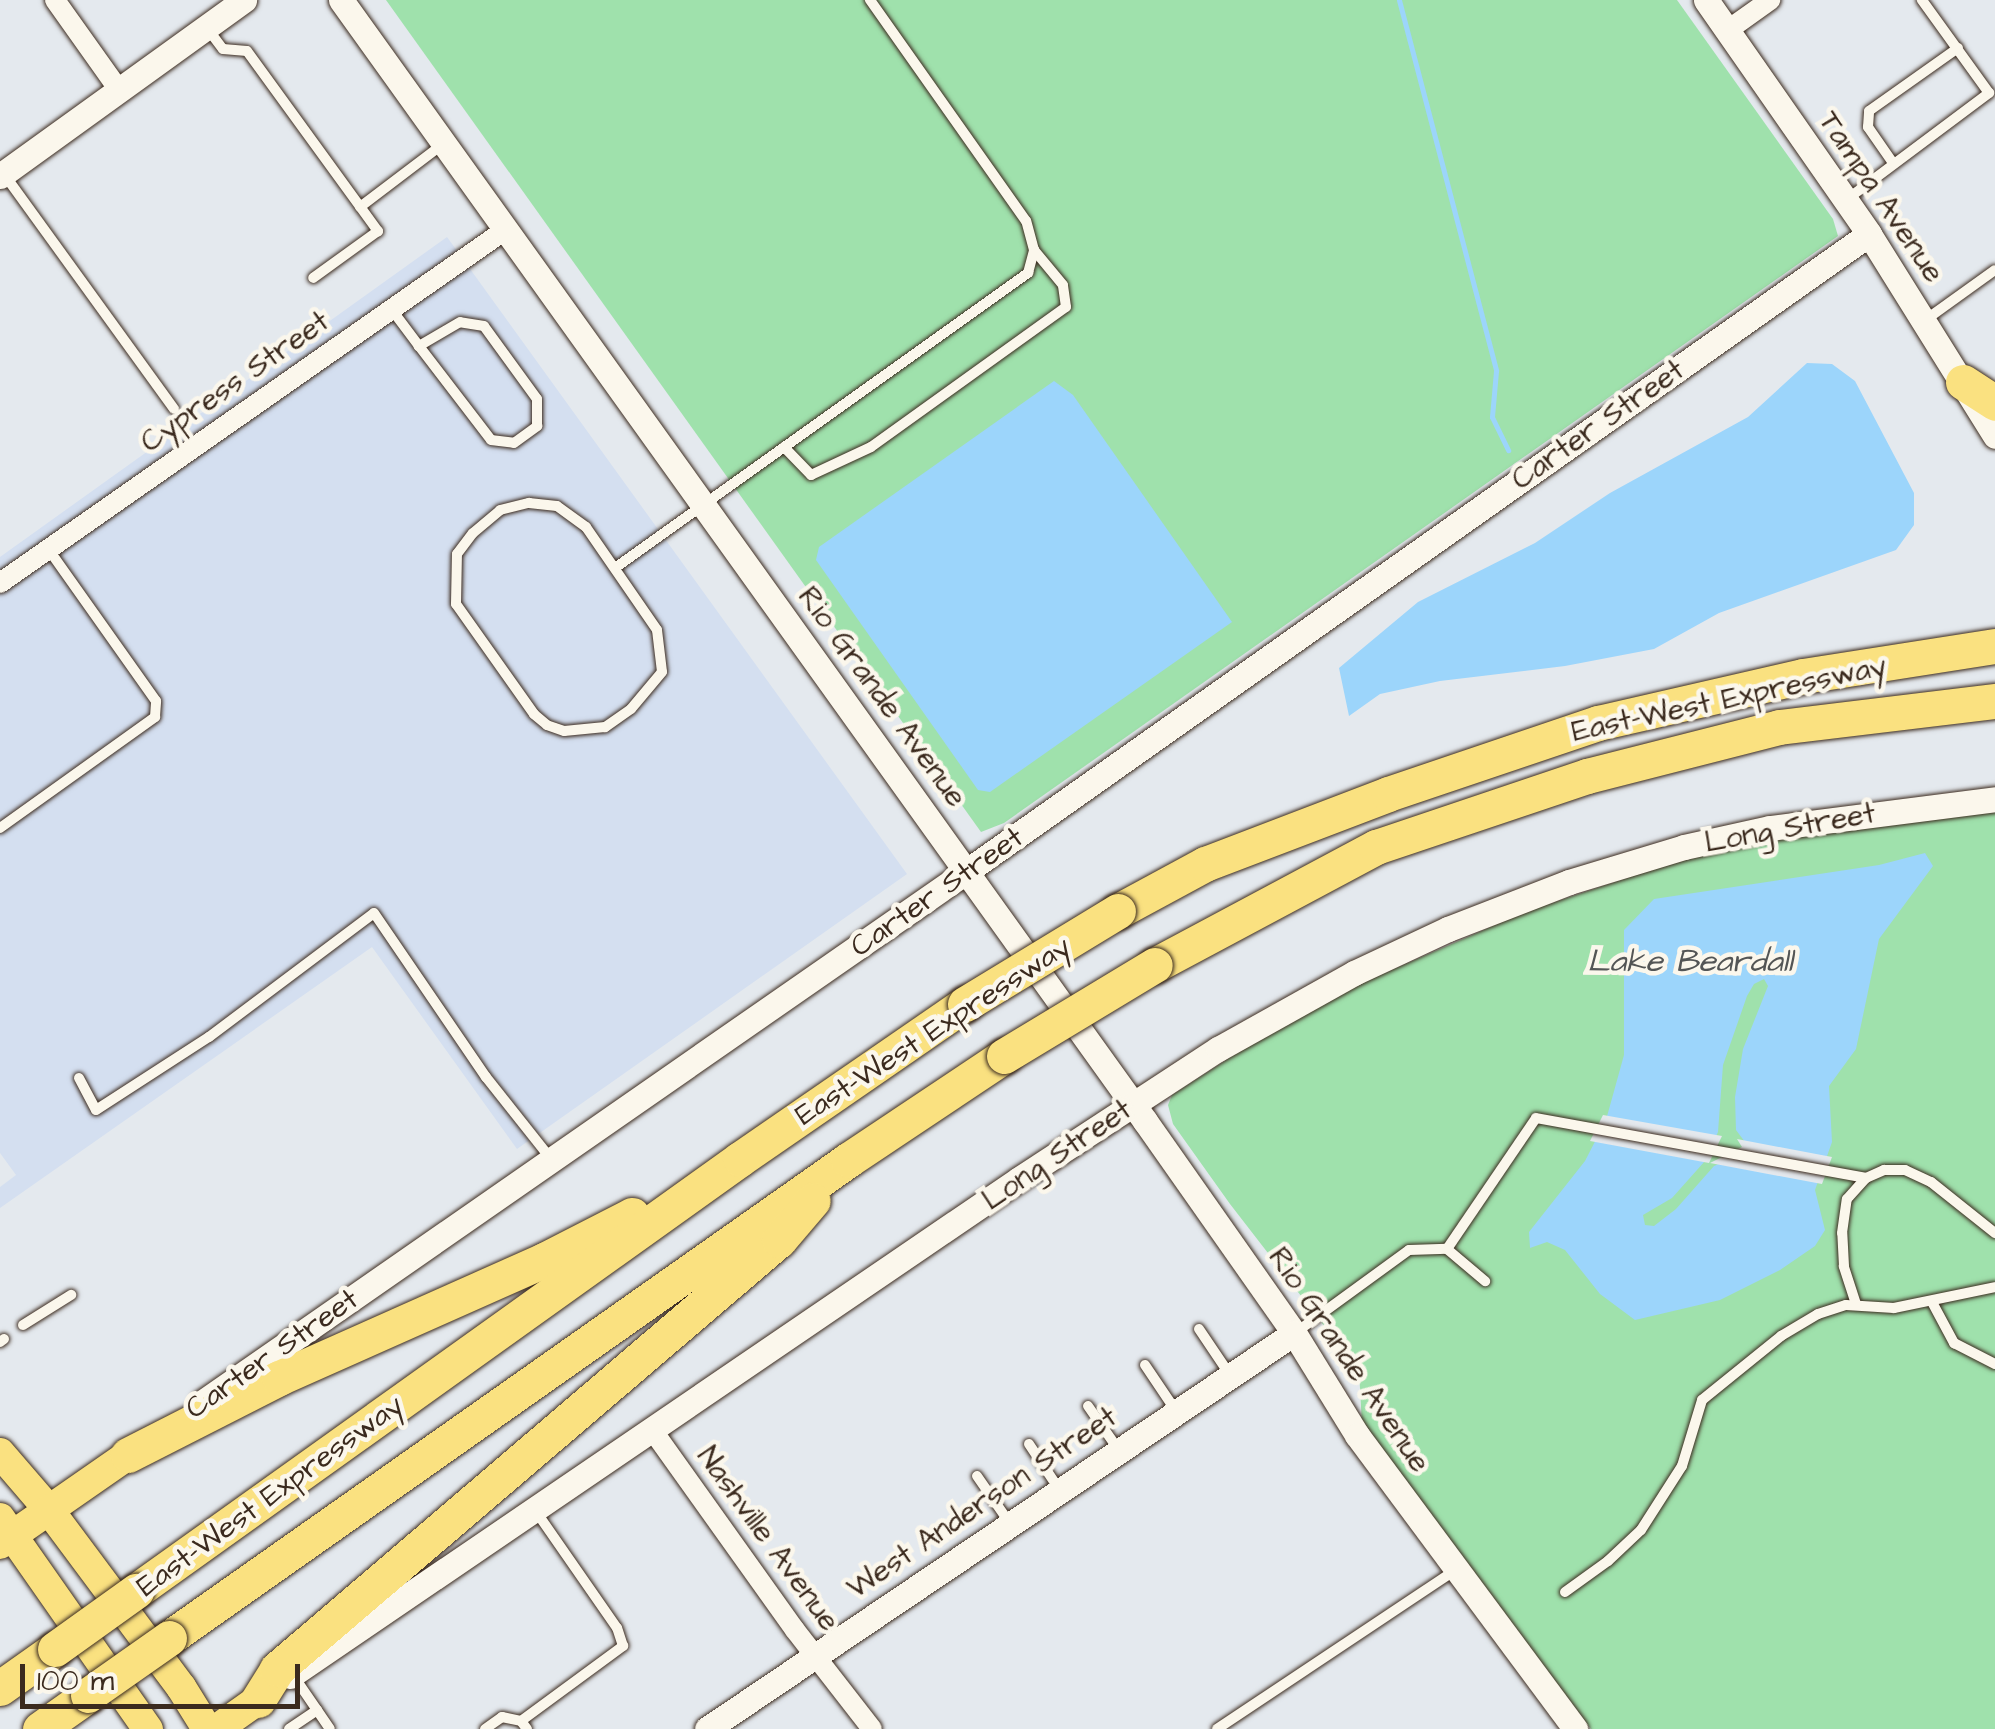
<!DOCTYPE html>
<html>
<head>
<meta charset="utf-8">
<style>
	body { margin:0 }
	#map { position:relative; width:1995px; height:1729px; overflow:hidden; background:#e4e9ee; font-family:"Architects Daughter",sans-serif }
	div>[style] { position:absolute }
	[style*='--x'] { left:calc(var(--x)*1px); top:calc(var(--y)*1px); width:calc(var(--w)*1px); rotate:calc(var(--a)*1deg) }
	.built>* { inset:0; background:#d4dff0 }
	.green>* { inset:0; background:#9fe1ac }
	.water>* { inset:0; background:#9cd5fb }
	.pier>* { inset:0; background:#e4e9ee }
	.stream>* { height:5px; margin:-2.5px; padding:0 2.5px; transform-origin:2.5px; border-radius:2.5px; background:#9cd5fb }
	.roads { filter:drop-shadow(0 0 2px #3b2a1e) drop-shadow(0 0 2px #3b2a1e) }
	.service>* { height:10px; margin:-5px; padding:0 5px; transform-origin:5px; border-radius:5px; background:#fbf7ec }
	.minor>* { height:20px; margin:-10px; padding:0 10px; transform-origin:10px; border-radius:10px; background:#fbf7ec }
	.tertiary>* { height:25px; margin:-12.5px; padding:0 12.5px; transform-origin:12.5px; border-radius:12.5px; background:#fbf7ec }
	.primary>* { height:30px; margin:-15px; padding:0 15px; transform-origin:15px; border-radius:15px; background:#fae180 }
	.motorway>* { height:35px; margin:-17.5px; padding:0 17.5px; transform-origin:17.5px; border-radius:17.5px; background:#fae180 }
	.bridges { filter:drop-shadow(0 0 2px #3b2a1e) drop-shadow(0 0 2px #3b2a1e) }
	.motorway-bridge>* { height:35px; margin:-17.5px; padding:0 17.5px; transform-origin:17.5px; border-radius:17.5px; background:#fae180 }
	span { translate:-50% -50%; white-space:nowrap; text-align:center; line-height:1.15; -webkit-text-stroke:9px #fbf7ec; paint-order:stroke }
	.street-label { font-size:30px; color:#3b2a1e }
	.water-label { font-size:32px; color:#535555; font-style:italic }
	.scale { position:absolute; left:20px; top:1664px; width:280px; height:45px; box-sizing:border-box; border:5px solid #3b2a1e; border-top:0; padding-left:12px; font-size:30px; line-height:35px; white-space:nowrap; color:#3b2a1e; -webkit-text-stroke:8px #fbf7ec; paint-order:stroke }
</style>
</head>
<body>
<div id="map">
	<div class="built">
		<div style="clip-path:polygon(447px 237px,907px 874px,517px 1149px,372px 947px,0 1208px,0 1187px,16px 1175px,0 1153px,0 557px)"></div>
	</div>
	<div class="green">
		<div style="clip-path:polygon(386px 0,1677px 0,1833px 219px,1838px 236px,1004px 823px,981px 832px)"></div>
		<div style="clip-path:polygon(1995px 811px,1995px 1729px,1591px 1729px,1362px 1424px,1359px 1371px,1230px 1204px,1173px 1124px,1168px 1105px,1172px 1095px,1259px 1039px,1364px 982px,1528px 911px,1660px 867px,1736px 847px,1882px 822px)"></div>
	</div>
	<div class="water">
		<div style="clip-path:polygon(1807px 363px,1832px 364px,1855px 381px,1914px 493px,1914px 525px,1896px 550px,1719px 613px,1654px 649px,1565px 666px,1440px 681px,1380px 694px,1349px 716px,1339px 668px,1418px 602px,1535px 543px,1610px 493px,1748px 417px)"></div>
		<div style="clip-path:polygon(1054px 381px,1073px 395px,1232px 622px,990px 792px,978px 790px,816px 560px,819px 547px)"></div>
		<div style="clip-path:polygon(evenodd,1925px 853px,1933px 866px,1879px 939px,1856px 1049px,1829px 1086px,1832px 1142px,1815px 1190px,1825px 1230px,1815px 1246px,1780px 1270px,1720px 1300px,1635px 1320px,1600px 1294px,1565px 1250px,1547px 1242px,1530px 1248px,1529px 1232px,1585px 1161px,1606px 1120px,1624px 1055px,1624px 930px,1654px 899px,1879px 865px,1925px 853px,1764px 979px,1768px 986px,1743px 1049px,1735px 1097px,1736px 1130px,1745px 1142px,1742px 1154px,1714px 1166px,1676px 1209px,1654px 1226px,1645px 1225px,1643px 1215px,1672px 1198px,1705px 1161px,1718px 1132px,1723px 1065px,1747px 996px,1754px 984px,1764px 979px)"></div>
	</div>
	<div class="pier">
		<div style="clip-path:polygon(1603px 1115px,1722px 1136px,1709px 1163px,1590px 1141px)"></div>
		<div style="clip-path:polygon(1737px 1139px,1832px 1157px,1822px 1184px,1710px 1163px,1742px 1147px)"></div>
	</div>
	<div class="stream">
		<div style="--x:1399;--y:0;--w:383;--a:75.3"></div>
		<div style="--x:1496;--y:371;--w:46;--a:95"></div>
		<div style="--x:1492;--y:417;--w:37;--a:64"></div>
	</div>
	<div class="roads">
		<div class="service">
			<div style="--x:207;--y:28;--w:26;--a:53"></div>
			<div style="--x:223;--y:49;--w:24;--a:5"></div>
			<div style="--x:247;--y:51;--w:223;--a:54"></div>
			<div style="--x:378;--y:231;--w:80;--a:144.1"></div>
			<div style="--x:1893;--y:163;--w:44;--a:-124.8"></div>
			<div style="--x:1868;--y:127;--w:16;--a:-86"></div>
			<div style="--x:1869;--y:111;--w:109;--a:-35.3"></div>
			<div style="--x:4;--y:174;--w:290;--a:54.1"></div>
			<div style="--x:1846;--y:200;--w:179;--a:-36.8"></div>
			<div style="--x:1989;--y:93;--w:115;--a:-125.8"></div>
			<div style="--x:360;--y:207;--w:104;--a:-37.2"></div>
			<div style="--x:392;--y:310;--w:45;--a:53.1"></div>
			<div style="--x:419;--y:346;--w:118;--a:52.5"></div>
			<div style="--x:491;--y:440;--w:23;--a:7"></div>
			<div style="--x:514;--y:443;--w:29;--a:-36"></div>
			<div style="--x:537;--y:426;--w:27;--a:-90"></div>
			<div style="--x:537;--y:399;--w:90;--a:-126"></div>
			<div style="--x:484;--y:326;--w:24;--a:-171"></div>
			<div style="--x:460;--y:322;--w:48;--a:149.7"></div>
			<div style="--x:1924;--y:321;--w:87;--a:-35.7"></div>
			<div style="--x:784;--y:447;--w:39;--a:46"></div>
			<div style="--x:811;--y:475;--w:66;--a:-25"></div>
			<div style="--x:871;--y:447;--w:240;--a:-35.7"></div>
			<div style="--x:1066;--y:307;--w:22;--a:-98"></div>
			<div style="--x:1063;--y:285;--w:45;--a:-129.6"></div>
			<div style="--x:529;--y:503;--w:28;--a:6"></div>
			<div style="--x:557;--y:506;--w:36;--a:36"></div>
			<div style="--x:586;--y:527;--w:125;--a:55.4"></div>
			<div style="--x:657;--y:630;--w:42;--a:83.2"></div>
			<div style="--x:662;--y:672;--w:48;--a:130"></div>
			<div style="--x:631;--y:709;--w:32;--a:145"></div>
			<div style="--x:605;--y:727;--w:41;--a:174.4"></div>
			<div style="--x:564;--y:731;--w:18;--a:-161"></div>
			<div style="--x:547;--y:725;--w:17;--a:-140"></div>
			<div style="--x:534;--y:714;--w:135;--a:-125.3"></div>
			<div style="--x:456;--y:604;--w:50;--a:-88.9"></div>
			<div style="--x:457;--y:554;--w:26;--a:-53"></div>
			<div style="--x:473;--y:533;--w:35;--a:-40"></div>
			<div style="--x:500;--y:510;--w:30;--a:-14"></div>
			<div style="--x:615;--y:568;--w:508;--a:-35.54"></div>
			<div style="--x:1028;--y:273;--w:24;--a:-75"></div>
			<div style="--x:1034;--y:250;--w:30;--a:-105"></div>
			<div style="--x:1026;--y:221;--w:271;--a:-125.2"></div>
			<div style="--x:0;--y:828;--w:191;--a:-35.6"></div>
			<div style="--x:155;--y:717;--w:16;--a:-86"></div>
			<div style="--x:156;--y:701;--w:185;--a:-125.3"></div>
			<div style="--x:79;--y:1078;--w:36;--a:62"></div>
			<div style="--x:96;--y:1110;--w:135;--a:-32.9"></div>
			<div style="--x:209;--y:1037;--w:206;--a:-36.9"></div>
			<div style="--x:374;--y:913;--w:199;--a:55.7"></div>
			<div style="--x:486;--y:1077;--w:105;--a:51.6"></div>
			<div style="--x:1447;--y:1249;--w:158;--a:-55.8"></div>
			<div style="--x:1536;--y:1118;--w:335;--a:10.3"></div>
			<div style="--x:1932;--y:1302;--w:47;--a:61.8"></div>
			<div style="--x:1954;--y:1343;--w:46;--a:27.1"></div>
			<div style="--x:1856;--y:1304;--w:40;--a:-108"></div>
			<div style="--x:1844;--y:1266;--w:33;--a:-93"></div>
			<div style="--x:1842;--y:1233;--w:34;--a:-82"></div>
			<div style="--x:1847;--y:1199;--w:28;--a:-48"></div>
			<div style="--x:1866;--y:1178;--w:20;--a:-24"></div>
			<div style="--x:1884;--y:1170;--w:21;--a:0"></div>
			<div style="--x:1905;--y:1170;--w:29;--a:25"></div>
			<div style="--x:1931;--y:1182;--w:82;--a:38.6"></div>
			<div style="--x:23;--y:1325;--w:57;--a:-32"></div>
			<div style="--x:1199;--y:1329;--w:55;--a:56"></div>
			<div style="--x:1295;--y:1333;--w:141;--a:-36.1"></div>
			<div style="--x:1409;--y:1250;--w:38;--a:-2"></div>
			<div style="--x:1447;--y:1249;--w:50;--a:40.1"></div>
			<div style="--x:0;--y:1342;--w:5;--a:-37"></div>
			<div style="--x:1145;--y:1365;--w:55;--a:56"></div>
			<div style="--x:1088;--y:1406;--w:52;--a:55.1"></div>
			<div style="--x:1029;--y:1444;--w:54;--a:56.3"></div>
			<div style="--x:977;--y:1476;--w:56;--a:55.2"></div>
			<div style="--x:1565;--y:1592;--w:53;--a:-35.8"></div>
			<div style="--x:1608;--y:1561;--w:45;--a:-43.2"></div>
			<div style="--x:1641;--y:1530;--w:76;--a:-57.4"></div>
			<div style="--x:1682;--y:1466;--w:69;--a:-73.1"></div>
			<div style="--x:1702;--y:1400;--w:102;--a:-39"></div>
			<div style="--x:1781;--y:1336;--w:43;--a:-30.7"></div>
			<div style="--x:1818;--y:1314;--w:29;--a:-18"></div>
			<div style="--x:1846;--y:1305;--w:48;--a:3.6"></div>
			<div style="--x:1894;--y:1308;--w:103;--a:-11.7"></div>
			<div style="--x:293;--y:1675;--w:65;--a:55.6"></div>
			<div style="--x:289;--y:1729;--w:34;--a:-34"></div>
			<div style="--x:485;--y:1729;--w:21;--a:-35"></div>
			<div style="--x:502;--y:1717;--w:19;--a:12"></div>
			<div style="--x:527;--y:1729;--w:10;--a:-127"></div>
			<div style="--x:521;--y:1721;--w:127;--a:-36.3"></div>
			<div style="--x:623;--y:1646;--w:19;--a:-108"></div>
			<div style="--x:617;--y:1628;--w:144;--a:-124.8"></div>
			<div style="--x:1217;--y:1729;--w:285;--a:-33.7"></div>
		</div>
		<div class="minor">
			<div style="--x:55;--y:0;--w:110;--a:54.6"></div>
			<div style="--x:1728;--y:30;--w:52;--a:-35.5"></div>
			<div style="--x:0;--y:583;--w:616;--a:-34.95"></div>
			<div style="--x:653;--y:1431;--w:244;--a:54.5"></div>
			<div style="--x:795;--y:1630;--w:125;--a:52.1"></div>
		</div>
		<div class="tertiary">
			<div style="--x:341;--y:0;--w:1380;--a:54.35"></div>
			<div style="--x:1145;--y:1121;--w:259;--a:54.9"></div>
			<div style="--x:1294;--y:1333;--w:120;--a:58.3"></div>
			<div style="--x:1357;--y:1435;--w:366;--a:53.4"></div>
			<div style="--x:1706;--y:0;--w:285;--a:55.1"></div>
			<div style="--x:1869;--y:234;--w:238;--a:58"></div>
			<div style="--x:0;--y:176;--w:301;--a:-35.8"></div>
			<div style="--x:203;--y:1402;--w:930;--a:-34.8"></div>
			<div style="--x:967;--y:871;--w:1104;--a:-35.23"></div>
			<div style="--x:290;--y:1676;--w:882;--a:-34.28"></div>
			<div style="--x:1019;--y:1179;--w:238;--a:-33.2"></div>
			<div style="--x:1218;--y:1049;--w:156;--a:-29.2"></div>
			<div style="--x:1354;--y:973;--w:104;--a:-25.1"></div>
			<div style="--x:1448;--y:929;--w:130;--a:-21.2"></div>
			<div style="--x:1569;--y:882;--w:120;--a:-16.9"></div>
			<div style="--x:1684;--y:847;--w:88;--a:-12.5"></div>
			<div style="--x:1770;--y:828;--w:227;--a:-7.3"></div>
			<div style="--x:707;--y:1729;--w:708;--a:-34"></div>
		</div>
		<div class="primary">
			<div style="--x:0;--y:1453;--w:75;--a:49.3"></div>
			<div style="--x:49;--y:1510;--w:221;--a:53.3"></div>
			<div style="--x:181;--y:1687;--w:49;--a:58.2"></div>
			<div style="--x:0;--y:1518;--w:258;--a:55"></div>
			<div style="--x:0;--y:1544;--w:156;--a:-34.8"></div>
			<div style="--x:217;--y:1729;--w:50;--a:-35.3"></div>
		</div>
		<div class="motorway">
			<div style="--x:1963;--y:382;--w:38;--a:33"></div>
			<div style="--x:1118;--y:911;--w:99;--a:-28.4"></div>
			<div style="--x:1205;--y:864;--w:196;--a:-20.9"></div>
			<div style="--x:1388;--y:794;--w:222;--a:-18.7"></div>
			<div style="--x:1598;--y:723;--w:210;--a:-12.9"></div>
			<div style="--x:1803;--y:676;--w:194;--a:-8.9"></div>
			<div style="--x:1155;--y:965;--w:251;--a:-28.1"></div>
			<div style="--x:1376;--y:847;--w:223;--a:-18.6"></div>
			<div style="--x:1587;--y:776;--w:198;--a:-14.3"></div>
			<div style="--x:1779;--y:727;--w:218;--a:-6.9"></div>
			<div style="--x:128;--y:1455;--w:169;--a:-27"></div>
			<div style="--x:279;--y:1378;--w:290;--a:-24"></div>
			<div style="--x:544;--y:1260;--w:99;--a:-27.1"></div>
			<div style="--x:136;--y:1591;--w:743;--a:-35.57"></div>
			<div style="--x:740;--y:1159;--w:273;--a:-34.6"></div>
			<div style="--x:169;--y:1638;--w:830;--a:-35.14"></div>
			<div style="--x:848;--y:1160;--w:187;--a:-33.7"></div>
			<div style="--x:0;--y:1688;--w:67;--a:-35.3"></div>
			<div style="--x:258;--y:1700;--w:36;--a:-58"></div>
			<div style="--x:277;--y:1669;--w:660;--a:-40.52"></div>
			<div style="--x:779;--y:1240;--w:52;--a:-49.6"></div>
			<div style="--x:40;--y:1729;--w:59;--a:-35.3"></div>
		</div>
	</div>
	<div class="bridges">
		<div class="motorway-bridge">
			<div style="--x:965;--y:1004;--w:179;--a:-31.3"></div>
			<div style="--x:1004;--y:1056;--w:176;--a:-31.1"></div>
			<div style="--x:55;--y:1649;--w:100;--a:-35.6"></div>
			<div style="--x:88;--y:1695;--w:99;--a:-35.1"></div>
		</div>
	</div>
	<div class="street-label">
		<span style="left:1881px;top:197px;rotate:56deg">Tampa Avenue</span>
		<span style="left:235px;top:382px;rotate:-35deg">Cypress Street</span>
		<span style="left:1598px;top:425px;rotate:-35deg">Carter Street</span>
		<span style="left:882px;top:697px;rotate:54deg">Rio Grande Avenue</span>
		<span style="left:1729px;top:699px;rotate:-12deg">East-West Expressway</span>
		<span style="left:1790px;top:828px;rotate:-10deg">Long Street</span>
		<span style="left:937px;top:892px;rotate:-35deg">Carter Street</span>
		<span style="left:933px;top:1031px;rotate:-33deg">East-West Expressway</span>
		<span style="left:1057px;top:1155px;rotate:-34deg">Long Street</span>
		<span style="left:272px;top:1354px;rotate:-35deg">Carter Street</span>
		<span style="left:1349px;top:1360px;rotate:56deg">Rio Grande Avenue</span>
		<span style="left:270px;top:1496px;rotate:-36deg">East-West Expressway</span>
		<span style="left:982px;top:1503px;rotate:-34deg">West Anderson Street</span>
		<span style="left:768px;top:1539px;rotate:54deg">Nashville Avenue</span>
	</div>
	<div class="water-label">
		<span style="left:1690px;top:962px">Lake Beardall</span>
	</div>
	<div class="scale">100 m</div>
</div>
</body>
</html>
